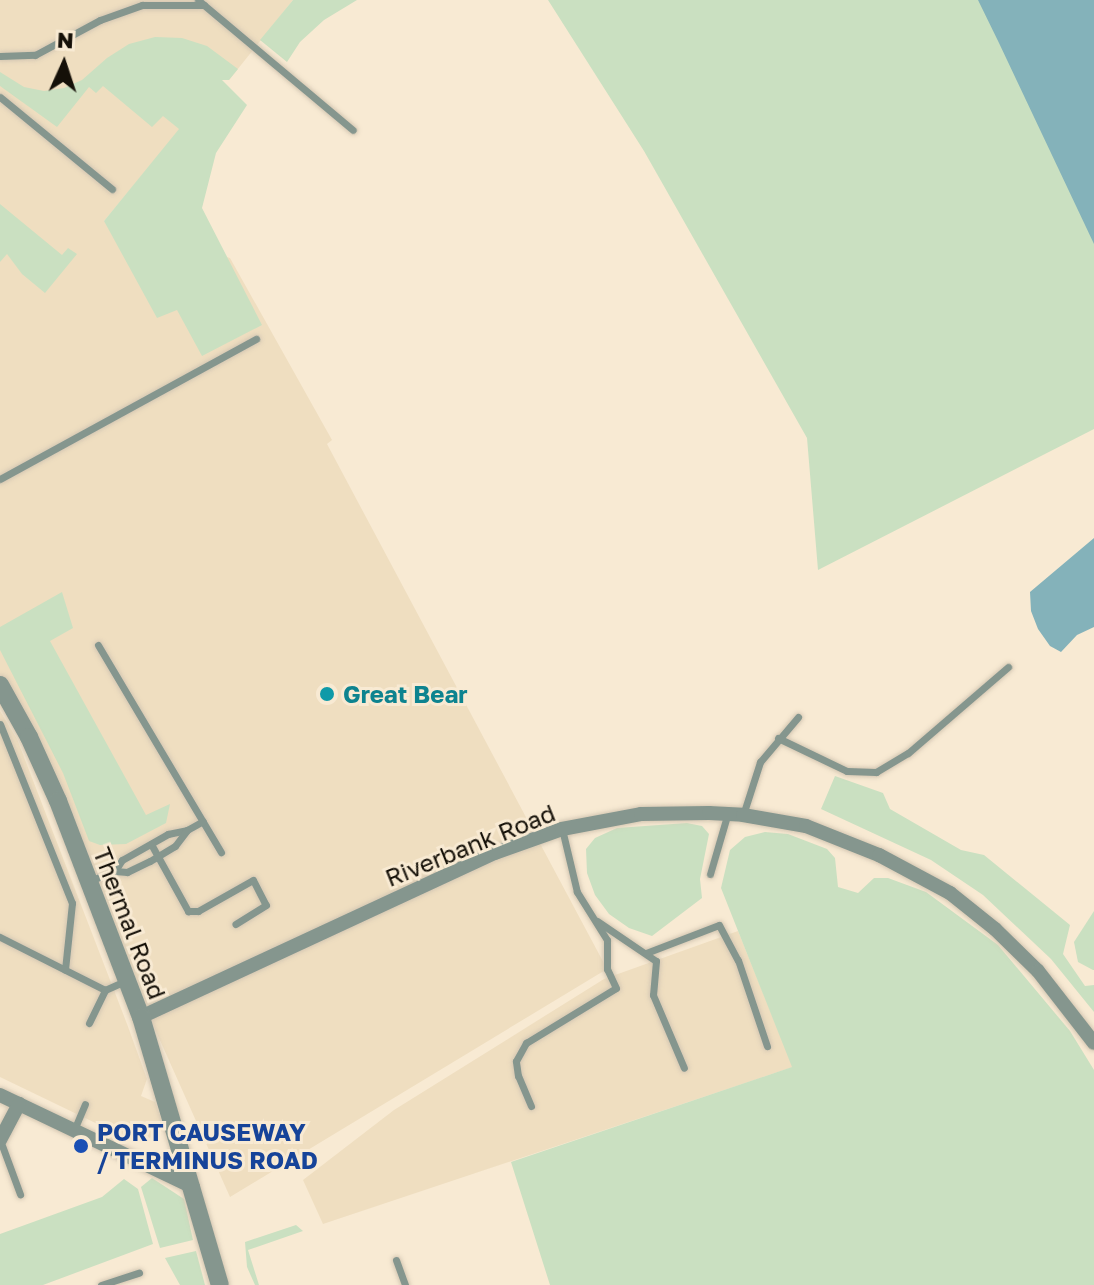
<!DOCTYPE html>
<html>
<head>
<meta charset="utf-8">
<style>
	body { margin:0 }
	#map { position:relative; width:1094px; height:1285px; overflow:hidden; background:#f8ead3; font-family:"Golos Text",sans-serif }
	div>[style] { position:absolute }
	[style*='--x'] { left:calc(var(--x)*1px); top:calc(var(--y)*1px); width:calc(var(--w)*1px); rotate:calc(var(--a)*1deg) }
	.built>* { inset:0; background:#efdec0 }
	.green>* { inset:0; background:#cae0c1 }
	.water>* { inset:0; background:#84b2ba }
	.roads { filter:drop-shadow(0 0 2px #d4c7b3) drop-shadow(0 0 2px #d4c7b3) }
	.service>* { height:7px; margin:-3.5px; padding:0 3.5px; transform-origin:3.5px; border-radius:3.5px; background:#85968e }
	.minor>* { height:14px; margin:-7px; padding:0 7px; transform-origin:7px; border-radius:7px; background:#85968e }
	.tertiary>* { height:18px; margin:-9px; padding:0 9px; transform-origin:9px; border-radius:9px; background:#85968e }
	.dots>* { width:22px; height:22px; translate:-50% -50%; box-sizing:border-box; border:4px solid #f8ead3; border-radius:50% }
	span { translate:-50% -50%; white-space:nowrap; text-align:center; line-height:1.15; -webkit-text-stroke:6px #f8ead3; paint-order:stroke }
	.culture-label { font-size:24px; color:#0d838f; font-weight:700 }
	.left { translate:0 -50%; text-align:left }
	.street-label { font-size:24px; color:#151008 }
	.transit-label { font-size:24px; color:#164399; font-weight:700 }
	.north { position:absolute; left:24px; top:24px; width:80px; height:80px; -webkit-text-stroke:6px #f8ead3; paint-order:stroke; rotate:3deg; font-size:22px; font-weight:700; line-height:32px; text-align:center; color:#151008 }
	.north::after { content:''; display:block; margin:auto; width:28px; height:36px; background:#151008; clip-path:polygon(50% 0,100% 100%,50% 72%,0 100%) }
</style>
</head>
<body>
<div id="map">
	<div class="built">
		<div style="clip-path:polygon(0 0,293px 0,229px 80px,221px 80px,104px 221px,230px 258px,332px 440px,327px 444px,607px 969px,230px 1197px,0 682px)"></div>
		<div style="clip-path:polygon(0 711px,17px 739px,127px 1024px,147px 1079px,141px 1096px,155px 1102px,165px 1129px,139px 1144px,0 1077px)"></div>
		<div style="clip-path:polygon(738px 931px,793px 1067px,323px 1224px,303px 1180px,394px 1110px,604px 979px)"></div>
	</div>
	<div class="green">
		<div style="clip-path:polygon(293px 0,357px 0,324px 20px,300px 42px,287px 62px,260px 40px)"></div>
		<div style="clip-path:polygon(548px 0,1094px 0,1094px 429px,818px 570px,807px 438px,644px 151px)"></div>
		<div style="clip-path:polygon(155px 37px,182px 38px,207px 46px,238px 69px,229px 80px,222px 80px,247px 105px,216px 153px,202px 208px,262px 325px,202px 356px,177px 310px,157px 318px,104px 221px,179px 129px,163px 116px,152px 127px,103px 86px,96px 93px,89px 87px,57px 127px,0 86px,0 72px,24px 87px,44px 91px,64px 88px,82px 80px,107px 58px,129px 44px)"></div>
		<div style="clip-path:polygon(0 204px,62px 255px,68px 248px,77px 254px,45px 293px,22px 274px,7px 254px,0 262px)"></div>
		<div style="clip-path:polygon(62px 592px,73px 628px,50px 641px,146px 815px,170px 804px,166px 823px,126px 844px,100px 845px,89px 841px,63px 773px,0 650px,0 627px)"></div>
		<div style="clip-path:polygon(835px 776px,883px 793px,890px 809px,961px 850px,984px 855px,1070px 925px,1063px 954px,1085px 986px,1094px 985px,1094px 1012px,1051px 959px,983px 895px,931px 860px,821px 809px)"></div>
		<div style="clip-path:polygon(687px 823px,702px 826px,709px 834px,700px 879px,702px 898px,652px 936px,629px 928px,609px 914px,595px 895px,587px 873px,586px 849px,595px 838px,617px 828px)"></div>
		<div style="clip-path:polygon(765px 832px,788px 834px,827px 849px,835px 858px,838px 887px,858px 893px,874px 878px,888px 878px,926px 892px,998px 945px,1070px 1031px,1094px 1070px,1094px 1285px,550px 1285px,511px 1162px,792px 1067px,721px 888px,730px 850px,745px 837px)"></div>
		<div style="clip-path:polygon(1094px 911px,1094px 970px,1093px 970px,1078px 962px,1074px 942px)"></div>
		<div style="clip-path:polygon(152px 1178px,184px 1199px,193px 1240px,160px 1248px,141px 1187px)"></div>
		<div style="clip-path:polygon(124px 1179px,138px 1189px,153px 1244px,43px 1285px,0 1285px,0 1234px,102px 1197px)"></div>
		<div style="clip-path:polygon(296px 1225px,303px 1231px,248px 1250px,259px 1285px,255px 1285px,247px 1267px,245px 1242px)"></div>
		<div style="clip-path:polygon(196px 1251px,205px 1285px,180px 1285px,165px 1258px)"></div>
	</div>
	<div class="water">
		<div style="clip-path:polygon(978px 0,1094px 0,1094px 244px,999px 43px)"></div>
		<div style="clip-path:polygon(1094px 538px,1094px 627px,1077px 635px,1061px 652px,1050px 646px,1038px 629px,1031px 611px,1030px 592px)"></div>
	</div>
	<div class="roads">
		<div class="service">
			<div style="--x:198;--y:0;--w:202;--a:40"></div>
			<div style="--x:0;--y:56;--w:35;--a:-2"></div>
			<div style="--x:35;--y:55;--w:74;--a:-28.3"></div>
			<div style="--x:100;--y:20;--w:45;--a:-19.7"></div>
			<div style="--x:142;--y:5;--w:62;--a:0"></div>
			<div style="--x:0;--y:97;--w:145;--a:39.4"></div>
			<div style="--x:0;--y:479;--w:292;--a:-28.7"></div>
			<div style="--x:98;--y:645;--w:241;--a:59.3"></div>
			<div style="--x:0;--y:724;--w:193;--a:68.1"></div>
			<div style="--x:72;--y:903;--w:67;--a:96"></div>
			<div style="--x:778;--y:738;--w:76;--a:25.6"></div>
			<div style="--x:847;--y:771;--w:29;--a:2"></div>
			<div style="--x:876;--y:772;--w:37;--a:-31"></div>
			<div style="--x:908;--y:753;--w:132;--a:-40.7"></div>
			<div style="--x:743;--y:815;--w:56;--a:-72.2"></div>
			<div style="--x:760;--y:762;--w:59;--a:-49.8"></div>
			<div style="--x:151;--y:844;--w:77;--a:61.1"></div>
			<div style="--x:188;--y:911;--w:10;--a:0"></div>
			<div style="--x:198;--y:911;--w:63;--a:-29.4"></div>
			<div style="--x:253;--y:880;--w:28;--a:63"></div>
			<div style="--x:266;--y:905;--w:36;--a:148"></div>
			<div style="--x:115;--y:871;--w:13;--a:-58"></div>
			<div style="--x:122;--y:860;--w:53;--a:-29.5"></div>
			<div style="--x:168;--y:834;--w:19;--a:-12"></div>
			<div style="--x:187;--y:830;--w:18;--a:-29"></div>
			<div style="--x:710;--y:874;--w:60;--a:-73.7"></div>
			<div style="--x:89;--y:881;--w:28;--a:-21"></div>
			<div style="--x:115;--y:871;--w:12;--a:5"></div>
			<div style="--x:127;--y:872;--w:25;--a:-26"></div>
			<div style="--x:150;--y:861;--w:29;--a:-31"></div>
			<div style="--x:175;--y:846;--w:20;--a:-53"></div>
			<div style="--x:597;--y:921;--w:71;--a:34.1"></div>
			<div style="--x:656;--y:961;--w:34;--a:95"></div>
			<div style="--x:653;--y:995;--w:79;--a:67"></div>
			<div style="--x:0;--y:937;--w:118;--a:26.8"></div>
			<div style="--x:105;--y:990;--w:22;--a:-24"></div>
			<div style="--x:646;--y:953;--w:78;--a:-21"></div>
			<div style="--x:719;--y:925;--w:40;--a:62"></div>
			<div style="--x:738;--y:960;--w:91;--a:71.4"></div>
			<div style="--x:89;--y:1023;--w:37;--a:-64"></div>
			<div style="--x:531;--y:1106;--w:33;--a:-113"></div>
			<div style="--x:518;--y:1076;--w:15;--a:-98"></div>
			<div style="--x:516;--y:1061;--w:21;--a:-61"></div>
			<div style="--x:526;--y:1043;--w:105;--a:-31.4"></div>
			<div style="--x:616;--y:988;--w:21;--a:-115"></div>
			<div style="--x:607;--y:969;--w:29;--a:-90"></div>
			<div style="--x:607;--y:940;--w:57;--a:-122"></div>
			<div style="--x:577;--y:892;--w:65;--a:-103.4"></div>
			<div style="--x:74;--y:1130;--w:28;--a:-67"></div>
			<div style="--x:0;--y:1140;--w:58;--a:69.7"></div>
			<div style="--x:396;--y:1260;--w:27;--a:70"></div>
			<div style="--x:101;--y:1285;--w:40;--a:-18"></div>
		</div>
		<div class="minor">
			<div style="--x:141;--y:1017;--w:390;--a:-24.9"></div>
			<div style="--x:495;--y:853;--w:71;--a:-19.7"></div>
			<div style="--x:562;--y:829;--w:80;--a:-10.8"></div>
			<div style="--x:641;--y:814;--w:68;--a:-0.8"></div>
			<div style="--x:709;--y:813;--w:34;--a:3"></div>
			<div style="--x:743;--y:815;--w:64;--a:9.9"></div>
			<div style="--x:806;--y:826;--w:79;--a:21.7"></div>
			<div style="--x:879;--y:855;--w:81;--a:28.2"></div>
			<div style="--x:950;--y:893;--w:58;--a:38.7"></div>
			<div style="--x:995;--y:929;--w:60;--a:44.3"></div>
			<div style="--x:1038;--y:971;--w:91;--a:52.1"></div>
			<div style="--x:0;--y:1095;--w:214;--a:25.5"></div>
			<div style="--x:0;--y:1140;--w:41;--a:-62.2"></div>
		</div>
		<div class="tertiary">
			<div style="--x:0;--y:685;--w:60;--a:60.9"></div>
			<div style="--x:29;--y:737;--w:70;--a:65.6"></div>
			<div style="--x:58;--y:801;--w:231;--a:69"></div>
			<div style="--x:141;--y:1017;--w:279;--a:73.6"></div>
		</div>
	</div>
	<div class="dots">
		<div style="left:327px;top:694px;background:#0f9aa8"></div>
		<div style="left:81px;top:1146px;background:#1a4fb4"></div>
	</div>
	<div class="culture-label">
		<span class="left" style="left:343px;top:694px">Great Bear</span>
	</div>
	<div class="street-label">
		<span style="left:470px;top:845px;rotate:-22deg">Riverbank Road</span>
		<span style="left:130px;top:923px;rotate:69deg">Thermal Road</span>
	</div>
	<div class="transit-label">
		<span class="left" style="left:97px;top:1146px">PORT CAUSEWAY<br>/ TERMINUS ROAD</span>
	</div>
	<div class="north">N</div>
</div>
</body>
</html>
